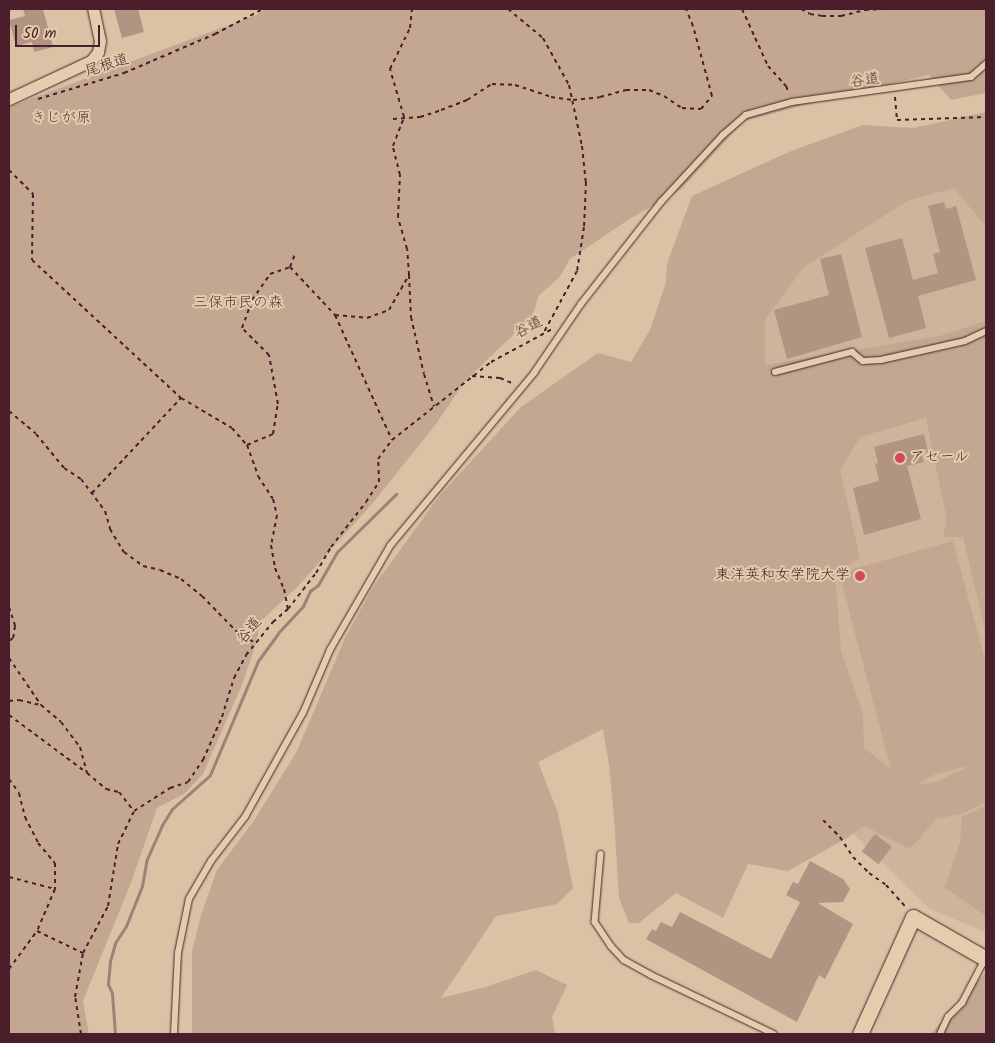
<!DOCTYPE html>
<html>
<head>
<meta charset="utf-8">
<style>
	body { margin:0 }
	#map { position:relative; width:995px; height:1043px; overflow:hidden; background:#dbc2a5; font-family:Kalam,"Klee One",sans-serif }
	div>[style] { position:absolute }
	[style*='--x'] { left:calc(var(--x)*1px); top:calc(var(--y)*1px); width:calc(var(--w)*1px); rotate:calc(var(--a)*1deg) }
	.built>* { inset:0; background:#cfb49b }
	.green>* { inset:0; background:#c3a791 }
	.stream>* { height:3px; margin:-1.5px; padding:0 1.5px; transform-origin:1.5px; border-radius:1.5px; background:#a18175 }
	.building>* { inset:0; background:#b29483; transform-origin:0 0 }
	.path>* { height:2px; margin-top:-1px; transform-origin:0; background:repeating-linear-gradient(90deg,#4a1f2b 0 4px,transparent 0 8px) }
	.roads { filter:drop-shadow(0 0 1px #4a1f2b) drop-shadow(0 0 1px #4a1f2b) }
	.lane>* { height:5.5px; margin:-2.75px; padding:0 2.75px; transform-origin:2.75px; border-radius:2.75px; background:#e4cdad }
	.street>* { height:11px; margin:-5.5px; padding:0 5.5px; transform-origin:5.5px; border-radius:5.5px; background:#e4cdad }
	.secondary>* { height:15px; margin:-7.5px; padding:0 7.5px; transform-origin:7.5px; border-radius:7.5px; background:#e4cdad }
	.dots>* { width:14px; height:14px; translate:-50% -50%; box-sizing:border-box; border:2px solid #e4cdad; border-radius:50% }
	span { translate:-50% -50%; white-space:nowrap; text-align:center; line-height:1.15; -webkit-text-stroke:4px #e4cdad; paint-order:stroke }
	.street-label { font-size:15px; color:#4a1f2b }
	.park-label { font-size:15px; color:#5c333a }
	.poi-label { font-size:15px; color:#4a1f2b }
	.left { translate:0 -50%; text-align:left }
	.right { translate:-100% -50%; text-align:right }
	.frame { position:absolute; inset:0; border:10px solid #4a1f2b; pointer-events:none }
	.scale { position:absolute; left:15px; top:25px; width:85px; height:22px; box-sizing:border-box; border:2px solid #4a1f2b; border-top:0; padding-left:6px; font-size:15px; line-height:18px; white-space:nowrap; color:#4a1f2b; -webkit-text-stroke:4px #e4cdad; paint-order:stroke }
</style>
</head>
<body>
<div id="map">
	<div class="built">
		<div style="clip-path:polygon(986px 152px,986px 930px,983px 931px,930px 909px,855px 836px,818px 790px,734px 533px,771px 273px)"></div>
	</div>
	<div class="green">
		<div style="clip-path:polygon(265px 9px,986px 9px,986px 93px,951px 100px,929px 75px,858px 91px,744px 121px,681px 189px,628px 220px,570px 259px,559px 278px,539px 295px,532px 317px,465px 381px,436px 424px,371px 505px,298px 586px,261px 621px,254px 650px,241px 687px,203px 774px,184px 794px,157px 808px,132px 880px,83px 1001px,89px 1034px,9px 1034px,9px 107px,256px 15px)"></div>
		<div style="clip-path:polygon(evenodd,986px 112px,986px 227px,954px 188px,907px 201px,803px 268px,765px 320px,765px 365px,939px 336px,986px 321px,986px 634px,963px 537px,943px 537px,947px 520px,926px 418px,860px 437px,840px 470px,860px 558px,835px 573px,841px 651px,863px 713px,864px 748px,891px 769px,839px 573px,953px 541px,986px 664px,986px 802px,961px 814px,936px 819px,910px 849px,864px 826px,847px 838px,788px 871px,748px 864px,723px 918px,676px 893px,639px 923px,629px 923px,619px 898px,614px 817px,609px 765px,603px 729px,538px 762px,558px 813px,573px 888px,557px 904px,496px 916px,441px 998px,486px 987px,536px 970px,567px 985px,552px 1017px,555px 1034px,192px 1034px,192px 952px,201px 915px,217px 870px,255px 819px,297px 751px,344px 640px,373px 587px,440px 495px,521px 407px,598px 353px,631px 362px,650px 330px,666px 282px,667px 264px,692px 196px,791px 151px,863px 125px,913px 128px,986px 112px,972px 765px,936px 782px,915px 785px,936px 774px,972px 765px)"></div>
		<div style="clip-path:polygon(986px 805px,986px 916px,945px 888px,960px 842px,962px 817px)"></div>
		<div style="clip-path:polygon(986px 972px,986px 1034px,931px 1034px)"></div>
	</div>
	<div class="stream">
		<div style="--x:115;--y:1034;--w:41;--a:-94.2"></div>
		<div style="--x:112;--y:993;--w:10;--a:-114"></div>
		<div style="--x:108;--y:984;--w:23;--a:-85"></div>
		<div style="--x:110;--y:961;--w:19;--a:-74"></div>
		<div style="--x:115;--y:943;--w:20;--a:-57"></div>
		<div style="--x:126;--y:926;--w:43;--a:-68.2"></div>
		<div style="--x:142;--y:886;--w:27;--a:-80"></div>
		<div style="--x:147;--y:859;--w:37;--a:-66"></div>
		<div style="--x:162;--y:825;--w:19;--a:-58"></div>
		<div style="--x:172;--y:809;--w:51;--a:-41.8"></div>
		<div style="--x:210;--y:775;--w:124;--a:-67.2"></div>
		<div style="--x:258;--y:661;--w:34;--a:-54"></div>
		<div style="--x:278;--y:633;--w:37;--a:-47"></div>
		<div style="--x:303;--y:606;--w:17;--a:-65"></div>
		<div style="--x:310;--y:591;--w:10;--a:-37"></div>
		<div style="--x:318;--y:585;--w:38;--a:-60"></div>
		<div style="--x:337;--y:552;--w:83;--a:-44.5"></div>
	</div>
	<div class="building">
		<div style="clip-path:polygon(23px 9px,43px 9px,53px 47px,34px 52px,32px 42px,16px 46px,9px 20px,25px 16px)"></div>
		<div style="clip-path:polygon(114px 9px,138px 9px,144px 32px,122px 38px)"></div>
		<div style="clip-path:polygon(944px 202px,946px 209px,956px 206px,976px 280px,918px 296px,926px 328px,889px 338px,865px 248px,902px 238px,913px 280px,938px 273px,933px 254px,940px 252px,928px 206px)"></div>
		<div style="clip-path:polygon(841px 254px,862px 337px,787px 359px,774px 310px,829px 295px,820px 259px)"></div>
		<div style="clip-path:polygon(924px 434px,928px 452px,921px 453px,924px 462px,907px 466px,921px 519px,864px 535px,853px 488px,879px 481px,875px 464px,878px 463px,874px 447px)"></div>
		<div style="left:875px;top:834px;width:21px;height:22px;rotate:37deg"></div>
		<div style="clip-path:polygon(810px 861px,843px 879px,850px 889px,843px 902px,818px 903px,853px 924px,825px 979px,819px 975px,797px 1022px,646px 939px,652px 929px,656px 931px,661px 922px,672px 927px,680px 912px,771px 959px,800px 902px,786px 895px,793px 882px,798px 884px)"></div>
	</div>
	<div class="path">
		<div style="--x:508;--y:9;--w:45;--a:39.6"></div>
		<div style="--x:543;--y:38;--w:54;--a:61"></div>
		<div style="--x:569;--y:85;--w:62;--a:78"></div>
		<div style="--x:582;--y:146;--w:36;--a:84"></div>
		<div style="--x:586;--y:182;--w:45;--a:92.5"></div>
		<div style="--x:584;--y:227;--w:45;--a:99"></div>
		<div style="--x:577;--y:271;--w:69;--a:118.4"></div>
		<div style="--x:742;--y:9;--w:63;--a:65.5"></div>
		<div style="--x:768;--y:66;--w:27;--a:48"></div>
		<div style="--x:786;--y:86;--w:8;--a:67"></div>
		<div style="--x:801;--y:9;--w:10;--a:29"></div>
		<div style="--x:810;--y:14;--w:12;--a:9"></div>
		<div style="--x:822;--y:16;--w:19;--a:0"></div>
		<div style="--x:841;--y:16;--w:25;--a:-14"></div>
		<div style="--x:865;--y:10;--w:19;--a:-3"></div>
		<div style="--x:895;--y:97;--w:23;--a:85"></div>
		<div style="--x:897;--y:120;--w:89;--a:-1.9"></div>
		<div style="--x:38;--y:99;--w:90;--a:-16.8"></div>
		<div style="--x:124;--y:73;--w:99;--a:-23.2"></div>
		<div style="--x:215;--y:34;--w:54;--a:-27.5"></div>
		<div style="--x:393;--y:119;--w:27;--a:-4"></div>
		<div style="--x:420;--y:117;--w:22;--a:-18"></div>
		<div style="--x:441;--y:110;--w:28;--a:-21"></div>
		<div style="--x:467;--y:100;--w:30;--a:-33"></div>
		<div style="--x:492;--y:84;--w:23;--a:2"></div>
		<div style="--x:515;--y:85;--w:38;--a:18"></div>
		<div style="--x:551;--y:97;--w:22;--a:8"></div>
		<div style="--x:573;--y:100;--w:27;--a:-6"></div>
		<div style="--x:600;--y:97;--w:27;--a:-15"></div>
		<div style="--x:626;--y:90;--w:23;--a:0"></div>
		<div style="--x:649;--y:90;--w:16;--a:22"></div>
		<div style="--x:664;--y:96;--w:22;--a:34"></div>
		<div style="--x:682;--y:108;--w:19;--a:3"></div>
		<div style="--x:701;--y:109;--w:17;--a:-50"></div>
		<div style="--x:712;--y:96;--w:73;--a:-105.2"></div>
		<div style="--x:693;--y:26;--w:18;--a:-112"></div>
		<div style="--x:9;--y:170;--w:34;--a:45"></div>
		<div style="--x:33;--y:194;--w:66;--a:90.9"></div>
		<div style="--x:32;--y:260;--w:203;--a:42.8"></div>
		<div style="--x:181;--y:398;--w:59;--a:30.5"></div>
		<div style="--x:232;--y:428;--w:23;--a:49"></div>
		<div style="--x:247;--y:445;--w:33;--a:70"></div>
		<div style="--x:258;--y:476;--w:27;--a:57"></div>
		<div style="--x:273;--y:499;--w:16;--a:76"></div>
		<div style="--x:277;--y:515;--w:31;--a:101"></div>
		<div style="--x:271;--y:545;--w:23;--a:80"></div>
		<div style="--x:275;--y:568;--w:23;--a:67"></div>
		<div style="--x:284;--y:589;--w:20;--a:79"></div>
		<div style="--x:290;--y:267;--w:66;--a:46.8"></div>
		<div style="--x:335;--y:315;--w:32;--a:5"></div>
		<div style="--x:367;--y:318;--w:23;--a:-20"></div>
		<div style="--x:389;--y:310;--w:40;--a:-60.3"></div>
		<div style="--x:409;--y:275;--w:26;--a:-94"></div>
		<div style="--x:407;--y:249;--w:33;--a:-106"></div>
		<div style="--x:398;--y:217;--w:42;--a:-87.3"></div>
		<div style="--x:400;--y:175;--w:30;--a:-104"></div>
		<div style="--x:393;--y:146;--w:31;--a:-69"></div>
		<div style="--x:404;--y:117;--w:50;--a:-106.3"></div>
		<div style="--x:390;--y:69;--w:46;--a:-64"></div>
		<div style="--x:410;--y:28;--w:19;--a:-84"></div>
		<div style="--x:409;--y:275;--w:42;--a:87.3"></div>
		<div style="--x:411;--y:317;--w:58;--a:77.2"></div>
		<div style="--x:424;--y:374;--w:34;--a:73"></div>
		<div style="--x:335;--y:315;--w:137;--a:65.5"></div>
		<div style="--x:472;--y:376;--w:28;--a:4"></div>
		<div style="--x:500;--y:378;--w:15;--a:23"></div>
		<div style="--x:9;--y:411;--w:35;--a:40"></div>
		<div style="--x:36;--y:434;--w:44;--a:50.5"></div>
		<div style="--x:64;--y:468;--w:20;--a:33"></div>
		<div style="--x:81;--y:479;--w:40;--a:53"></div>
		<div style="--x:105;--y:511;--w:19;--a:74"></div>
		<div style="--x:110;--y:529;--w:27;--a:59"></div>
		<div style="--x:124;--y:552;--w:24;--a:36"></div>
		<div style="--x:143;--y:566;--w:17;--a:13"></div>
		<div style="--x:160;--y:570;--w:23;--a:23"></div>
		<div style="--x:181;--y:579;--w:27;--a:39"></div>
		<div style="--x:202;--y:596;--w:49;--a:45.8"></div>
		<div style="--x:236;--y:631;--w:22;--a:32"></div>
		<div style="--x:247;--y:445;--w:28;--a:-23"></div>
		<div style="--x:273;--y:434;--w:30;--a:-81"></div>
		<div style="--x:278;--y:404;--w:50;--a:-100.4"></div>
		<div style="--x:269;--y:355;--w:38;--a:-135"></div>
		<div style="--x:242;--y:328;--w:30;--a:-70"></div>
		<div style="--x:252;--y:300;--w:32;--a:-55"></div>
		<div style="--x:270;--y:274;--w:21;--a:-19"></div>
		<div style="--x:290;--y:267;--w:14;--a:-69"></div>
		<div style="--x:92;--y:493;--w:130;--a:-46.9"></div>
		<div style="--x:9;--y:607;--w:20;--a:72"></div>
		<div style="--x:15;--y:626;--w:12;--a:99"></div>
		<div style="--x:13;--y:638;--w:5;--a:143"></div>
		<div style="--x:9;--y:658;--w:57;--a:55.8"></div>
		<div style="--x:9;--y:701;--w:10;--a:-6"></div>
		<div style="--x:19;--y:700;--w:23;--a:13"></div>
		<div style="--x:41;--y:705;--w:26;--a:40"></div>
		<div style="--x:61;--y:722;--w:31;--a:53"></div>
		<div style="--x:80;--y:747;--w:27;--a:75"></div>
		<div style="--x:87;--y:773;--w:25;--a:40"></div>
		<div style="--x:106;--y:789;--w:13;--a:13"></div>
		<div style="--x:119;--y:792;--w:24;--a:52"></div>
		<div style="--x:9;--y:715;--w:97;--a:36.6"></div>
		<div style="--x:9;--y:779;--w:17;--a:54"></div>
		<div style="--x:19;--y:793;--w:25;--a:76"></div>
		<div style="--x:25;--y:817;--w:29;--a:63"></div>
		<div style="--x:38;--y:843;--w:26;--a:50"></div>
		<div style="--x:55;--y:863;--w:26;--a:90"></div>
		<div style="--x:55;--y:889;--w:46;--a:113.2"></div>
		<div style="--x:37;--y:931;--w:51;--a:25.6"></div>
		<div style="--x:823;--y:820;--w:24;--a:45"></div>
		<div style="--x:840;--y:837;--w:24;--a:57"></div>
		<div style="--x:853;--y:857;--w:23;--a:45"></div>
		<div style="--x:869;--y:873;--w:21;--a:35"></div>
		<div style="--x:886;--y:885;--w:28;--a:48"></div>
		<div style="--x:9;--y:877;--w:48;--a:14.6"></div>
		<div style="--x:9;--y:969;--w:47;--a:-53.6"></div>
		<div style="--x:81;--y:1034;--w:37;--a:-99"></div>
		<div style="--x:75;--y:997;--w:45;--a:-79.7"></div>
		<div style="--x:83;--y:953;--w:53;--a:-62"></div>
		<div style="--x:108;--y:906;--w:63;--a:-80.8"></div>
		<div style="--x:118;--y:844;--w:37;--a:-64"></div>
		<div style="--x:134;--y:811;--w:43;--a:-32.6"></div>
		<div style="--x:170;--y:788;--w:19;--a:-18"></div>
		<div style="--x:188;--y:782;--w:27;--a:-56"></div>
		<div style="--x:203;--y:760;--w:47;--a:-66.2"></div>
		<div style="--x:222;--y:717;--w:41;--a:-72.9"></div>
		<div style="--x:234;--y:678;--w:26;--a:-62"></div>
		<div style="--x:246;--y:655;--w:43;--a:-50.7"></div>
		<div style="--x:273;--y:622;--w:20;--a:-41"></div>
		<div style="--x:288;--y:609;--w:46;--a:-52.1"></div>
		<div style="--x:316;--y:573;--w:30;--a:-60"></div>
		<div style="--x:331;--y:547;--w:57;--a:-52.1"></div>
		<div style="--x:366;--y:502;--w:24;--a:-57"></div>
		<div style="--x:379;--y:482;--w:23;--a:-92"></div>
		<div style="--x:378;--y:459;--w:24;--a:-54"></div>
		<div style="--x:392;--y:440;--w:126;--a:-38.2"></div>
		<div style="--x:491;--y:362;--w:72;--a:-28.4"></div>
	</div>
	<div class="roads">
		<div class="lane">
			<div style="--x:775;--y:372;--w:80;--a:-14.6"></div>
			<div style="--x:852;--y:352;--w:14;--a:39"></div>
			<div style="--x:863;--y:361;--w:18;--a:-3"></div>
			<div style="--x:881;--y:360;--w:86;--a:-12.7"></div>
			<div style="--x:965;--y:341;--w:23;--a:-25"></div>
			<div style="--x:601;--y:854;--w:68;--a:95"></div>
			<div style="--x:595;--y:922;--w:29;--a:56"></div>
			<div style="--x:611;--y:946;--w:19;--a:47"></div>
			<div style="--x:624;--y:960;--w:31;--a:29"></div>
			<div style="--x:651;--y:975;--w:136;--a:25.6"></div>
			<div style="--x:174;--y:1034;--w:81;--a:-87.2"></div>
			<div style="--x:178;--y:953;--w:55;--a:-78.5"></div>
			<div style="--x:189;--y:899;--w:44;--a:-59.9"></div>
			<div style="--x:211;--y:861;--w:56;--a:-52.3"></div>
			<div style="--x:245;--y:817;--w:119;--a:-60.9"></div>
			<div style="--x:303;--y:713;--w:69;--a:-66.8"></div>
			<div style="--x:330;--y:650;--w:120;--a:-60"></div>
			<div style="--x:390;--y:546;--w:225;--a:-50.2"></div>
			<div style="--x:534;--y:373;--w:83;--a:-55.7"></div>
			<div style="--x:581;--y:304;--w:130;--a:-51.9"></div>
			<div style="--x:661;--y:202;--w:91;--a:-47.2"></div>
			<div style="--x:723;--y:135;--w:30;--a:-41"></div>
			<div style="--x:746;--y:115;--w:48;--a:-15.8"></div>
			<div style="--x:792;--y:102;--w:181;--a:-8"></div>
			<div style="--x:971;--y:77;--w:20;--a:-41"></div>
			<div style="--x:940;--y:1034;--w:19;--a:-65"></div>
			<div style="--x:948;--y:1017;--w:20;--a:-45"></div>
			<div style="--x:962;--y:1003;--w:50;--a:-62.4"></div>
		</div>
		<div class="street">
			<div style="--x:9;--y:99;--w:90;--a:-24.9"></div>
			<div style="--x:91;--y:61;--w:11;--a:-52"></div>
			<div style="--x:98;--y:52;--w:11;--a:-80"></div>
			<div style="--x:100;--y:41;--w:33;--a:-102"></div>
		</div>
		<div class="secondary">
			<div style="--x:860;--y:1034;--w:128;--a:-65.6"></div>
			<div style="--x:913;--y:917;--w:84;--a:29.9"></div>
		</div>
	</div>
	<div class="dots">
		<div style="left:900px;top:458px;background:#d1495b"></div>
		<div style="left:860px;top:576px;background:#d1495b"></div>
	</div>
	<div class="street-label">
		<span style="left:107px;top:66px;rotate:-18deg">尾根道</span>
		<span style="left:865px;top:81px;rotate:-8deg">谷道</span>
		<span style="left:529px;top:328px;rotate:-29deg">谷道</span>
		<span style="left:250px;top:631px;rotate:-51deg">谷道</span>
	</div>
	<div class="park-label">
		<span style="left:61px;top:119px">きじが原</span>
		<span style="left:238px;top:304px">三保市民の森</span>
	</div>
	<div class="poi-label">
		<span class="left" style="left:910px;top:458px">アセール</span>
		<span class="right" style="left:850px;top:576px">東洋英和女学院大学</span>
	</div>
	<div class="frame"></div>
	<div class="scale">50 m</div>
</div>
</body>
</html>
